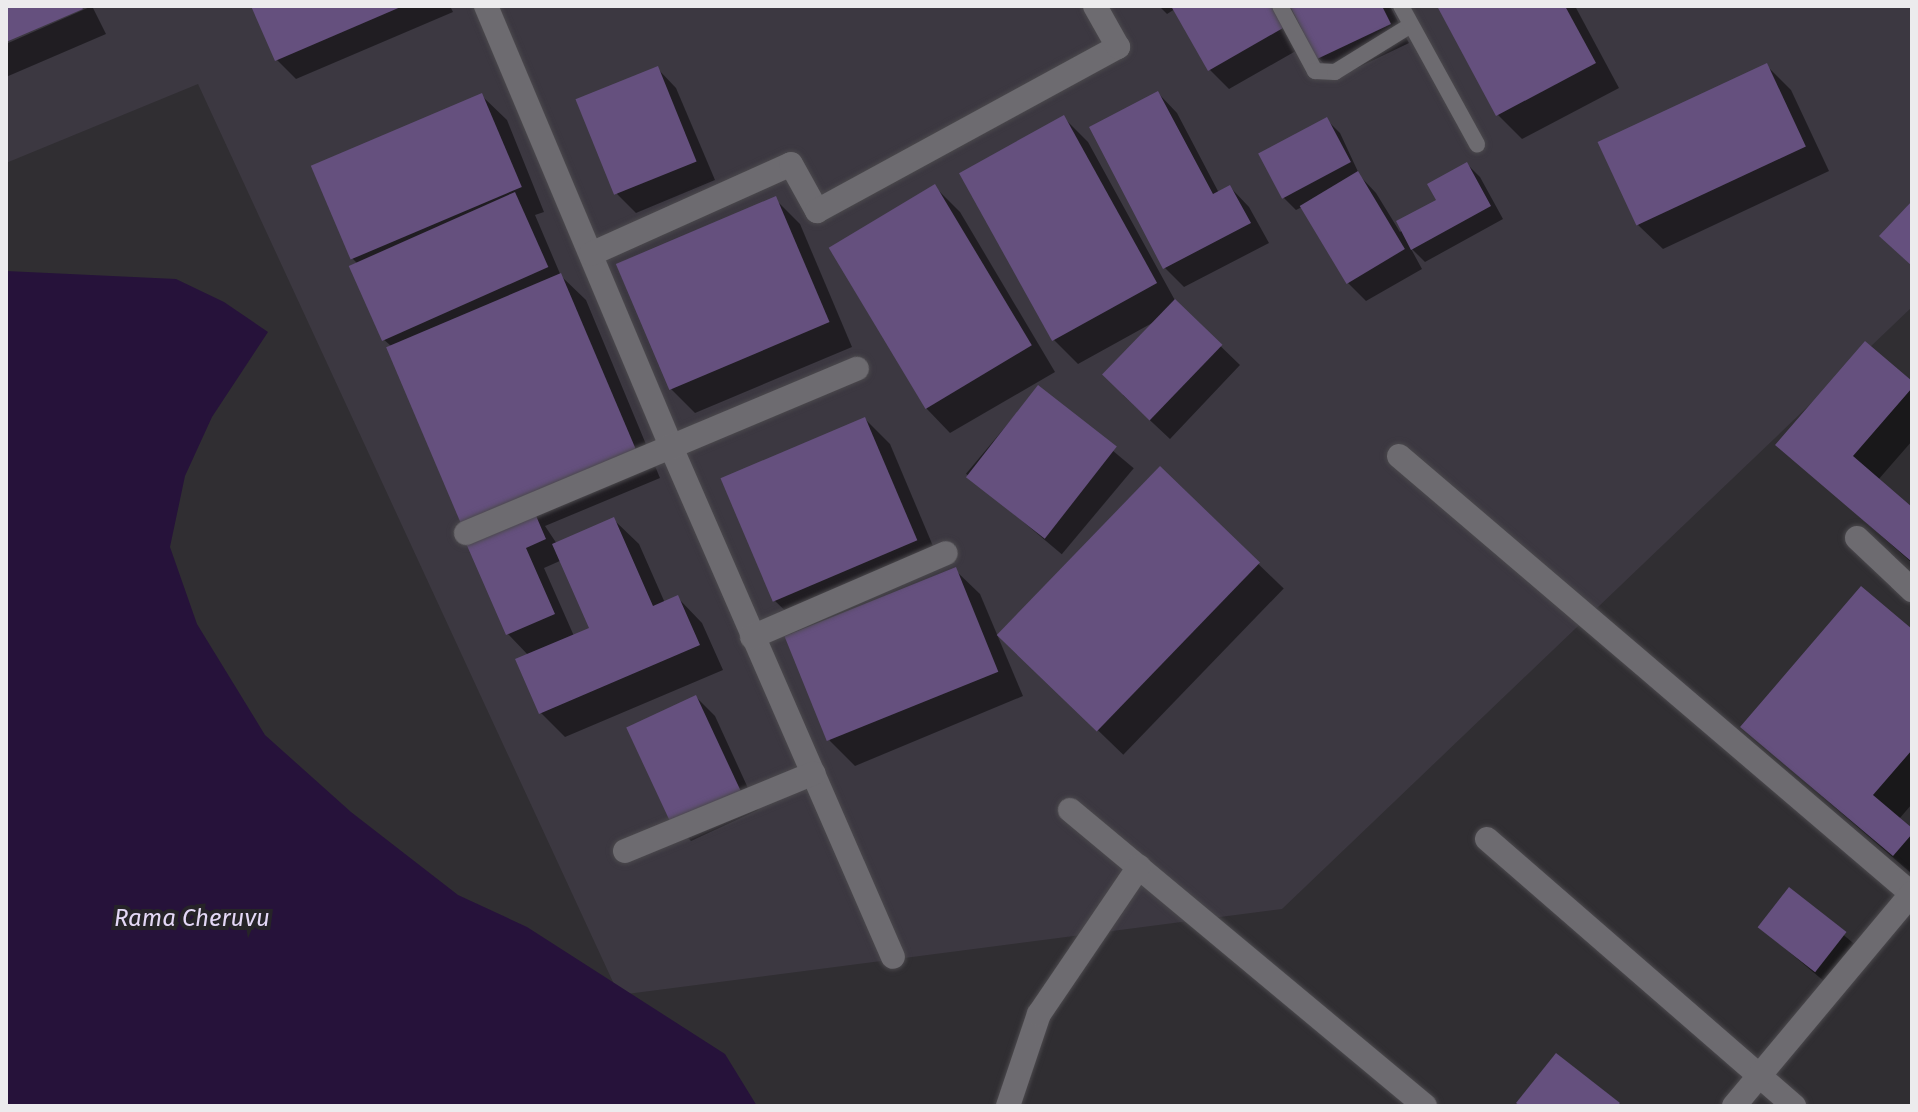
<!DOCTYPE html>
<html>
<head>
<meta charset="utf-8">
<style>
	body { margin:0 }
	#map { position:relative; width:1918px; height:1112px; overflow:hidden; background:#302e32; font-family:"Fira Sans",sans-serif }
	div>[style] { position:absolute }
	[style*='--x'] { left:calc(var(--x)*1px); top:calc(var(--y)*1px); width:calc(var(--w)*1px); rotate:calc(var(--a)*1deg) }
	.built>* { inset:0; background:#3c3841 }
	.water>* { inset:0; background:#26123a }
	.shadow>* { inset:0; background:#0007; transform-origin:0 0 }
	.building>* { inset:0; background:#65507e; transform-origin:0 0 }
	.roads { filter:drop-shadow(0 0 2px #4b494d) drop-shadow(0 0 2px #4b494d) }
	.lane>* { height:16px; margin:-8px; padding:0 8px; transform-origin:8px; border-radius:8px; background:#6d6b70 }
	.street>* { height:24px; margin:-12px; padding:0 12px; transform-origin:12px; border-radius:12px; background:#6d6b70 }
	span { translate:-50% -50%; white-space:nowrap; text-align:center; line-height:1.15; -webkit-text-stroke:8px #262428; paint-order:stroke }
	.water-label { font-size:24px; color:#e4d8f6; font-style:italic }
	.frame { position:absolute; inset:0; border:8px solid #ecebed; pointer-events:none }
</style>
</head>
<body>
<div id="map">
	<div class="built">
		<div style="clip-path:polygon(6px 6px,1912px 6px,1912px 307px,1282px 909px,619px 995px,198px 84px,6px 163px)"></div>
	</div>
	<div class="water">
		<div style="clip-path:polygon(6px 271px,176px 279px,224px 302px,268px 332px,212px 417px,185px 476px,170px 547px,197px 624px,265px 735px,351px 812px,458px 895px,527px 927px,725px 1054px,757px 1106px,6px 1106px)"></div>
	</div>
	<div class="shadow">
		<div style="clip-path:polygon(92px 6px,106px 34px,6px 77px,6px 44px)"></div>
		<div style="clip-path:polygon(253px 6px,450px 6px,453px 12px,296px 79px,277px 60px)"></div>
		<div style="clip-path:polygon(1159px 6px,1277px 6px,1301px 48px,1229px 89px,1210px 70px,1175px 9px,1167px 14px)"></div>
		<div style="clip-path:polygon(1293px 6px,1390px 6px,1409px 43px,1338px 77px,1318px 58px)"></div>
		<div style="clip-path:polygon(1439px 6px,1575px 6px,1619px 88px,1522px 139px,1497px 114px)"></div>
		<div style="clip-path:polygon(1766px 65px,1791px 90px,1829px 171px,1663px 249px,1638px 225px)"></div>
		<div style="clip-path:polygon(657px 68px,676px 88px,715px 180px,636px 213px,617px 194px)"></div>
		<div style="clip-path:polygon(1158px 93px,1177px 113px,1219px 193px,1230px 187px,1249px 207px,1269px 243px,1184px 287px,1165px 268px)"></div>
		<div style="clip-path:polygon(evenodd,482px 96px,507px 120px,544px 212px,535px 215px,561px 276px,586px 300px,660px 478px,545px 526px,557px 544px,614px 520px,639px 544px,665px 603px,678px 598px,702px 623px,723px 670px,565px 737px,540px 712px,529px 656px,508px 634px,477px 538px,391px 346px,382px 338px,357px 263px,350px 256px,482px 96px,562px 560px,592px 629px,574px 636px,544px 568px,562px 560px)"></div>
		<div style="clip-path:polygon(1064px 118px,1088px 142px,1177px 304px,1240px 365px,1170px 439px,1123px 395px,1154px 322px,1078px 364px,1053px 339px,961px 173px)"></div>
		<div style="clip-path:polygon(1327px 120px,1340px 133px,1360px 176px,1376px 193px,1400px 232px,1439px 201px,1467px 164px,1480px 177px,1503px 219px,1425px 262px,1410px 247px,1422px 269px,1366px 301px,1347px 282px,1302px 207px,1296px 210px,1283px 197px)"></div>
		<div style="clip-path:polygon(935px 187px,960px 212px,1055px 372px,950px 433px,926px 408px,831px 248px)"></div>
		<div style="clip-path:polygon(775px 199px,800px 224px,852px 347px,695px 413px,670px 388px)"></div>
		<div style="clip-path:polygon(1912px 384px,1912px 441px,1878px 480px,1912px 510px,1912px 563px,1778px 444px)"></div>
		<div style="left:1038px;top:388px;width:125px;height:112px;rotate:40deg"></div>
		<div style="clip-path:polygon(865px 419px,890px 444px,941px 565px,799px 624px,774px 600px)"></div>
		<div style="left:1160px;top:469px;width:172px;height:231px;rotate:44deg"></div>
		<div style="clip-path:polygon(955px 570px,980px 594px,1023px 696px,855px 766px,830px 741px,787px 639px)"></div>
		<div style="clip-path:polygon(1912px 631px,1912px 804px,1899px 819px,1912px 830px,1912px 874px,1742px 727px)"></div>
		<div style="clip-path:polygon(696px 697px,715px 716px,758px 810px,691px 841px,671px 821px)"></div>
		<div style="left:1790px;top:890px;width:89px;height:48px;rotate:40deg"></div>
	</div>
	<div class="building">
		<div style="clip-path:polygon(6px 6px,81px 6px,83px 9px,6px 42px)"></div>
		<div style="clip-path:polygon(251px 6px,403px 6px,275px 61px)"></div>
		<div style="clip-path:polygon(1171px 6px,1271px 6px,1283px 28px,1208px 71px)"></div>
		<div style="clip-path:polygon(1290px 6px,1382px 6px,1391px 24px,1317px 59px)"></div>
		<div style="clip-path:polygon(1437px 6px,1565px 6px,1596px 63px,1496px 116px)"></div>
		<div style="left:1767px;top:63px;width:92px;height:187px;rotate:65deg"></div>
		<div style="left:658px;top:66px;width:103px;height:89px;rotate:68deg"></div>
		<div style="clip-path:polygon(1158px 91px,1213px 194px,1230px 185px,1251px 223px,1163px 269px,1089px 127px)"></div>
		<div style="left:482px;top:93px;width:102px;height:186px;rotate:67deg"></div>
		<div style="left:1064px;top:115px;width:192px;height:120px;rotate:61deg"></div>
		<div style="left:1327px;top:117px;width:51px;height:78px;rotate:62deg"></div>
		<div style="clip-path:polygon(1467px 162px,1491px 206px,1411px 250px,1396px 221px,1436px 200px,1427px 184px)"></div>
		<div style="left:1358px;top:171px;width:91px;height:68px;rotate:59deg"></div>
		<div style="left:935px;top:184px;width:188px;height:124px;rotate:59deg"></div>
		<div style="left:515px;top:192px;width:82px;height:182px;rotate:66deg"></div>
		<div style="left:776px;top:196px;width:137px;height:174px;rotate:67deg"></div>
		<div style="clip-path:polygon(1912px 201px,1912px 266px,1879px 236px)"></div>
		<div style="left:561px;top:273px;width:195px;height:190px;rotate:67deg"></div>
		<div style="left:1175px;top:299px;width:66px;height:105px;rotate:44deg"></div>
		<div style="clip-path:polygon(1865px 341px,1912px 381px,1912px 388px,1853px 456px,1912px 507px,1912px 562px,1775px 445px)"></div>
		<div style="left:1038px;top:385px;width:100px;height:117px;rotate:38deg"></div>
		<div style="left:865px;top:417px;width:134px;height:157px;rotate:67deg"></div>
		<div style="left:1160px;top:466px;width:139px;height:235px;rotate:44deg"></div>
		<div style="clip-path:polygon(534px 511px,546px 539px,526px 548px,555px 614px,506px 635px,465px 541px)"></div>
		<div style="clip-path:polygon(614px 517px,653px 606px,678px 595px,700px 645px,539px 714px,515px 659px,589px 628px,552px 544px)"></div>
		<div style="left:956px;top:567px;width:113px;height:185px;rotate:68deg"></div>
		<div style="clip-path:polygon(1861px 586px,1912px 629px,1912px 750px,1873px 795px,1912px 828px,1912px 834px,1893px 856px,1740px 727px)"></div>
		<div style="left:696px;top:695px;width:106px;height:77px;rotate:65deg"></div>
		<div style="left:1789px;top:887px;width:73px;height:51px;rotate:38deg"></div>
		<div style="clip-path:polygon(1556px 1053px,1620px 1103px,1617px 1106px,1520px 1106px,1516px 1103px)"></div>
	</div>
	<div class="roads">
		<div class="lane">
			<div style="--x:1280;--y:6;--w:74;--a:61.7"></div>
			<div style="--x:1315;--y:71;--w:20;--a:3"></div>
			<div style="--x:1335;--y:72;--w:89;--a:-31.7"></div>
			<div style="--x:1401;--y:6;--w:158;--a:61.2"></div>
		</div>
		<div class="street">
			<div style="--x:486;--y:6;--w:478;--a:67.2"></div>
			<div style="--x:671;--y:447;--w:556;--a:66.48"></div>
			<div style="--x:591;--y:254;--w:219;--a:-24.2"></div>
			<div style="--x:791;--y:164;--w:54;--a:61"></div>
			<div style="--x:817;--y:211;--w:343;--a:-28.6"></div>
			<div style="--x:1118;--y:47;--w:47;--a:-119.3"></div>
			<div style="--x:1399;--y:456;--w:675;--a:40.49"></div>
			<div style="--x:466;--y:533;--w:424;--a:-22.8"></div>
			<div style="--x:1857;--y:538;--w:76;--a:43.4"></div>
			<div style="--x:752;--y:637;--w:211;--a:-23.4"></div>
			<div style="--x:1070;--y:810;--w:462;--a:39.8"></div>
			<div style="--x:1487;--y:839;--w:407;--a:41"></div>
			<div style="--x:625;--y:851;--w:204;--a:-22.4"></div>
			<div style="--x:1008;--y:1106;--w:97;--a:-71.4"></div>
			<div style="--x:1039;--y:1014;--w:178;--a:-55.8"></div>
			<div style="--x:1734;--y:1106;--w:278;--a:-50.1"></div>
		</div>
	</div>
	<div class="water-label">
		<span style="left:192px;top:919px">Rama Cheruvu</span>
	</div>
	<div class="frame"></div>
</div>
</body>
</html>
